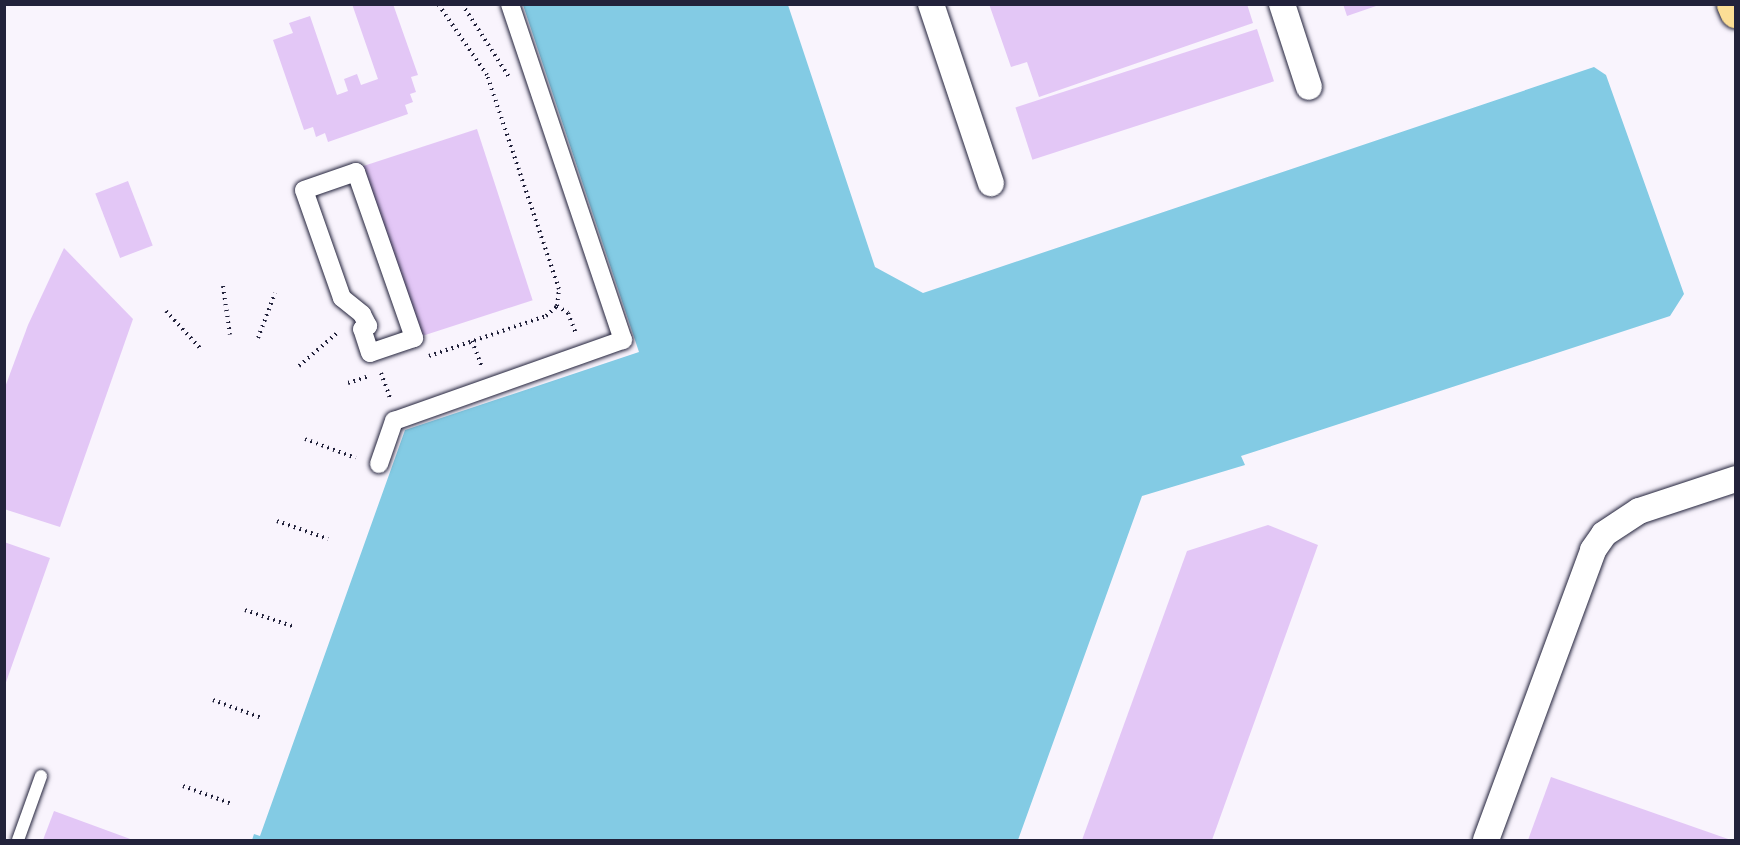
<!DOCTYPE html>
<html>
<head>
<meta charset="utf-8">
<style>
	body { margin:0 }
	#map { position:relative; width:1740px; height:845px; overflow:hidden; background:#f9f4fd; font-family:"Balsamiq Sans",sans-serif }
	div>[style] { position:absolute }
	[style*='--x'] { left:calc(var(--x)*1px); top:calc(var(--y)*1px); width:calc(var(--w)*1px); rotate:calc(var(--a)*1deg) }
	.water>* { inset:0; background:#83cbe4 }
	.building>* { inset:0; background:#e3c7f6; transform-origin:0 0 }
	.path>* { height:4px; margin-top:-2px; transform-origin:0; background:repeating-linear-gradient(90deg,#22223b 0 1.5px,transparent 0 6px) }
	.roads { filter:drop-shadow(0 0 2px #22223b) drop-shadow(0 0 2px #22223b) }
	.service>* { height:12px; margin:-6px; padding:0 6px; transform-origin:6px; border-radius:6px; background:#fff }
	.pedestrian>* { height:18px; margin:-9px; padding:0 9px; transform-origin:9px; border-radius:9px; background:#fff }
	.minor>* { height:26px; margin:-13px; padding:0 13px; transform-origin:13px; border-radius:13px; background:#fff }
	.motorway>* { height:33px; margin:-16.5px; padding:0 16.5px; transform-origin:16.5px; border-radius:16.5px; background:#fcde96 }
	span { translate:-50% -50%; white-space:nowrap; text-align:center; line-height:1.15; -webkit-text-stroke:4.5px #fff; paint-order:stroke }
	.frame { position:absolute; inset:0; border:6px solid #22223b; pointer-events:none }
</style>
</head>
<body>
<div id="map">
	<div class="water">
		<div style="clip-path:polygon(523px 5px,788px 5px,875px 267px,923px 293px,1594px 67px,1606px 75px,1684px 294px,1670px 316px,1241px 456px,1245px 465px,1142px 496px,1018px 840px,252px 840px,254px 834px,260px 836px,405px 430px,639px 352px)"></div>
	</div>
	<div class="building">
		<div style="clip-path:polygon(352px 4px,393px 4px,418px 75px,411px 77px,416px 92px,410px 94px,413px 102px,405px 105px,408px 114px,328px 142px,325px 133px,316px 137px,313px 127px,304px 130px,273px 40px,293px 33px,289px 23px,310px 16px,337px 95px,348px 91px,344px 79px,357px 74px,361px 85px,378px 79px)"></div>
		<div style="clip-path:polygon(989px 4px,1247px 4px,1253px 23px,1039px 97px,1027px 62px,1011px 67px)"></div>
		<div style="clip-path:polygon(1343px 4px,1379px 4px,1379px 5px,1347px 16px)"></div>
		<div style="left:1257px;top:29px;width:55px;height:254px;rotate:72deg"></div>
		<div style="left:477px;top:129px;width:180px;height:121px;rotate:72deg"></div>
		<div style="left:128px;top:181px;width:69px;height:35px;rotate:69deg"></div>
		<div style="clip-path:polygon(64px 248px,133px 319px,60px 527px,4px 509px,4px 390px,28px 325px)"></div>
		<div style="clip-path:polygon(1268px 525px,1318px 545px,1212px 840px,1082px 840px,1187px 551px)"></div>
		<div style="clip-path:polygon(4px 542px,50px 558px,5px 685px,4px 685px)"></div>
		<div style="clip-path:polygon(1551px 777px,1731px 840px,1528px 840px)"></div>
		<div style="clip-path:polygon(54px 811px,133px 840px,43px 840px)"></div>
	</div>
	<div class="path">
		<div style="--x:462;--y:4;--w:87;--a:57.2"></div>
		<div style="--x:223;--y:286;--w:49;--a:81.9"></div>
		<div style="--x:557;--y:306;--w:13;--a:32"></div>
		<div style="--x:568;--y:313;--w:22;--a:69"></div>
		<div style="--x:166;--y:311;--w:50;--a:47.4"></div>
		<div style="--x:258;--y:338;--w:48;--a:-69.3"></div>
		<div style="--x:472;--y:341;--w:28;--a:69"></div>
		<div style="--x:429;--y:356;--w:124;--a:-18.9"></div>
		<div style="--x:546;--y:316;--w:15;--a:-42"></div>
		<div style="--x:557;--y:306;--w:17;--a:-83"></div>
		<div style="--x:559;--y:289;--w:226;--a:-108.6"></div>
		<div style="--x:487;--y:75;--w:86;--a:-124.6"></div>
		<div style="--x:299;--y:366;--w:50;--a:-41"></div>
		<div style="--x:381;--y:373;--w:29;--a:70"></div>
		<div style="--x:348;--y:383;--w:23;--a:-18"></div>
		<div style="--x:305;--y:439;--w:54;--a:20.4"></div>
		<div style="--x:277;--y:521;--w:54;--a:19.4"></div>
		<div style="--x:245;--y:610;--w:53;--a:18.8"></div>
		<div style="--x:213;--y:700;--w:52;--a:20.2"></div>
		<div style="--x:183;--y:786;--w:52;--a:20.2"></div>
	</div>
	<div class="roads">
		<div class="service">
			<div style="--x:18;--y:840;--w:68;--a:-70.2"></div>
		</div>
		<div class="pedestrian">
			<div style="--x:356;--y:172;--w:176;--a:70.7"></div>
			<div style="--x:414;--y:338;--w:46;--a:161.2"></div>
			<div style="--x:370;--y:353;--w:25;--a:-108"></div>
			<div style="--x:362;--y:329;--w:7;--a:-27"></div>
			<div style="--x:368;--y:326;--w:13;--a:-117"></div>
			<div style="--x:362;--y:314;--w:26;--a:-141"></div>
			<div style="--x:342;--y:298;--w:114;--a:-109.4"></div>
			<div style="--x:304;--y:190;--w:55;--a:-19.1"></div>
			<div style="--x:379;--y:464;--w:46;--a:-70.8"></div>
			<div style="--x:394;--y:421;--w:243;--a:-19.5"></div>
			<div style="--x:623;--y:340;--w:354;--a:-108.6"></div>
		</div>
		<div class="minor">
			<div style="--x:931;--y:4;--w:189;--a:71.5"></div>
			<div style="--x:1282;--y:4;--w:87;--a:72"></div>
			<div style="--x:1486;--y:840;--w:309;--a:-69.7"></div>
			<div style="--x:1593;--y:550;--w:19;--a:-55"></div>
			<div style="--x:1604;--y:534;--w:42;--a:-33.3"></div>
			<div style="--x:1639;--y:511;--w:102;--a:-18.3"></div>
		</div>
		<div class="motorway">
			<div style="--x:1733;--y:4;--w:8;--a:67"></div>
		</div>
	</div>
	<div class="frame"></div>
</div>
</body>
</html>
